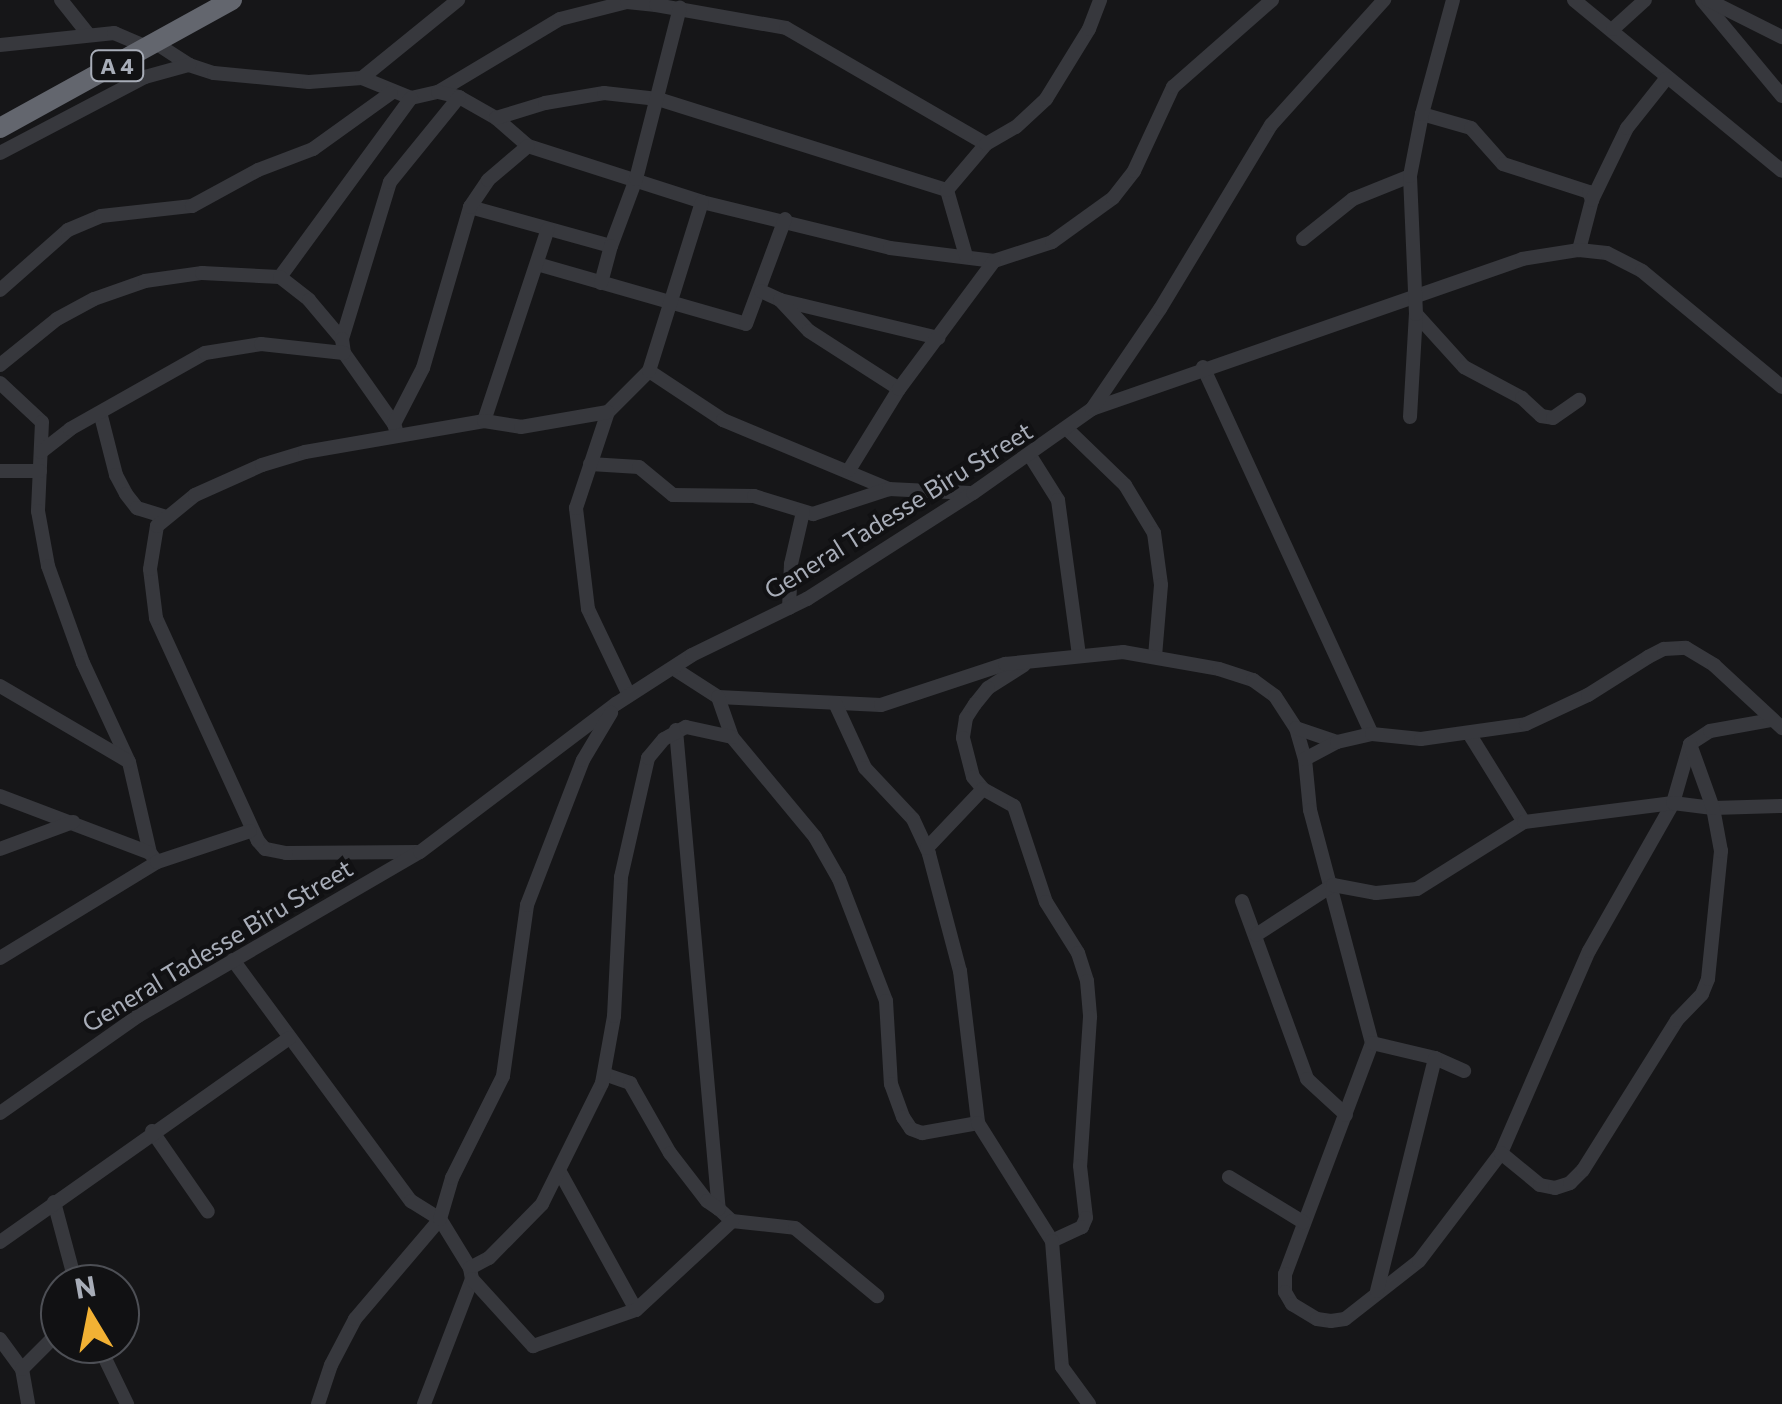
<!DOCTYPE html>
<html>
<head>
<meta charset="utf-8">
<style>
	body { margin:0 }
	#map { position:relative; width:1782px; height:1404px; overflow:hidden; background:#161618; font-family:Commissioner,sans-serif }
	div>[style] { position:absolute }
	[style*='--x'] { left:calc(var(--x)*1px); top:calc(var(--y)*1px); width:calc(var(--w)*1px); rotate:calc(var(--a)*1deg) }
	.minor>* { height:14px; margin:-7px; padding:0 7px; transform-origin:7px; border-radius:7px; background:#37383d }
	.highway>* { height:20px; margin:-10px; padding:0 10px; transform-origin:10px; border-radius:10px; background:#63666e }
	span { translate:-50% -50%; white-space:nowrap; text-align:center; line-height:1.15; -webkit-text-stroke:8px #111113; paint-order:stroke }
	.shield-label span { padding:2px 8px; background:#111113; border:2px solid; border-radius:8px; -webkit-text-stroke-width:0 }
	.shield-label { font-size:22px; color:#a8adb8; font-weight:700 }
	.street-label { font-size:25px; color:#a8adb8 }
	.north { position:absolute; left:40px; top:1264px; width:100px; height:100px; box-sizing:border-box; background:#111113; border:2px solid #4d4f55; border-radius:50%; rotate:350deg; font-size:28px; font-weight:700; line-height:40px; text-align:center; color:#a8adb8 }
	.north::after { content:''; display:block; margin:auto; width:35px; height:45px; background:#f2b134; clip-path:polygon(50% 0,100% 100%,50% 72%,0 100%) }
</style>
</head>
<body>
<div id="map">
	<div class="minor">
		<div style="--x:61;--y:0;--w:43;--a:51.5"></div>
		<div style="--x:1574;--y:0;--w:269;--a:39.4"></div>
		<div style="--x:1702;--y:0;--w:125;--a:50.2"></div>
		<div style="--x:1708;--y:0;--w:83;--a:26.6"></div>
		<div style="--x:1613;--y:29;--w:43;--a:-42.2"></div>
		<div style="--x:157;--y:44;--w:38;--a:33"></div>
		<div style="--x:189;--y:65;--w:26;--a:18"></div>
		<div style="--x:214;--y:73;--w:95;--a:5.4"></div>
		<div style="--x:309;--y:82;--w:53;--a:-4.3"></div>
		<div style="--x:362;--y:78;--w:53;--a:22.2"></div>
		<div style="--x:411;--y:98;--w:28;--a:-13"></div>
		<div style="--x:438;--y:92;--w:142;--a:-30.9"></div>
		<div style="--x:560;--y:19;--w:69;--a:-14.2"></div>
		<div style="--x:627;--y:2;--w:29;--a:6"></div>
		<div style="--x:656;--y:5;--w:132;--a:10"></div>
		<div style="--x:786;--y:28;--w:231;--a:30.1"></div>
		<div style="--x:0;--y:45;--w:115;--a:-6"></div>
		<div style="--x:114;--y:33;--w:38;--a:23"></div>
		<div style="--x:362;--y:78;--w:124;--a:-39.1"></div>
		<div style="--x:438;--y:92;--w:22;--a:13"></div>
		<div style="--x:459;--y:97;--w:43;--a:29.6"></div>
		<div style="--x:496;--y:118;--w:43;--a:41.2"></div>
		<div style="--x:528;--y:146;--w:183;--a:17.8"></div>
		<div style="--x:702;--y:202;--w:194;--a:13.7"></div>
		<div style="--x:890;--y:248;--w:105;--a:7.1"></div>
		<div style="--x:994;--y:261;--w:61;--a:-18.1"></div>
		<div style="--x:1052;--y:242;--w:75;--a:-35.8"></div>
		<div style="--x:1113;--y:198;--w:34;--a:-52"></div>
		<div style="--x:1134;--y:171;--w:93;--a:-65.1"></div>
		<div style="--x:1173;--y:87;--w:132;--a:-41.3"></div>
		<div style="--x:1422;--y:114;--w:51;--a:15.9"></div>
		<div style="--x:1471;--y:128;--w:48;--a:48.4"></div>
		<div style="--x:1503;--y:164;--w:90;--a:18"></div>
		<div style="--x:1589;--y:192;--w:9;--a:69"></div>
		<div style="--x:1592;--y:200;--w:52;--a:104.6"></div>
		<div style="--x:496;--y:118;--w:51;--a:-17"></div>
		<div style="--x:545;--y:103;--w:60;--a:-9.6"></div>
		<div style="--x:604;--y:93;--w:54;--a:6.3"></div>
		<div style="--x:658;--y:99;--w:303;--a:17.5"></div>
		<div style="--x:0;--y:153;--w:164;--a:-27.7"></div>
		<div style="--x:145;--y:77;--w:46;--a:-15.3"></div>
		<div style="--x:1592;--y:200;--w:80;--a:-64.1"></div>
		<div style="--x:1627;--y:128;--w:63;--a:-51.5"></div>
		<div style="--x:470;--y:207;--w:146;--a:15.5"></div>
		<div style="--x:611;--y:246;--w:72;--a:-69.5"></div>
		<div style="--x:636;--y:179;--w:177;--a:-75.6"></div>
		<div style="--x:1303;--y:239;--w:64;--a:-38.7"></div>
		<div style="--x:1353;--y:199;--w:61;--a:-22"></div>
		<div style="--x:966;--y:256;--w:69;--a:-106.1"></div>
		<div style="--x:947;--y:190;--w:60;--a:-49.7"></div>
		<div style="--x:986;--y:144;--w:34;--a:-30"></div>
		<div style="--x:1016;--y:127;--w:41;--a:-43"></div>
		<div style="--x:1046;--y:99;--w:82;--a:-58.4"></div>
		<div style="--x:1089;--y:29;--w:31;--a:-69"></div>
		<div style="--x:537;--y:264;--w:217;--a:16"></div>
		<div style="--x:746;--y:324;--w:112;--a:-69.6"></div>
		<div style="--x:280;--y:277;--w:222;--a:-53.8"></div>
		<div style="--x:601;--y:283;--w:38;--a:-75"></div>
		<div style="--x:0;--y:290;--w:91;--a:-41.4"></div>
		<div style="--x:68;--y:230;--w:36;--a:-23"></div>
		<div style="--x:101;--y:216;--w:92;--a:-6.3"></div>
		<div style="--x:192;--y:206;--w:75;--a:-28.6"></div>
		<div style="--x:258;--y:170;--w:59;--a:-20.9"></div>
		<div style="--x:313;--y:149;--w:96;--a:-35.7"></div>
		<div style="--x:761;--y:291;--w:21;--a:25"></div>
		<div style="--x:780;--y:300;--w:163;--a:13.5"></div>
		<div style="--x:780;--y:300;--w:42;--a:46.9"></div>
		<div style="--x:809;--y:331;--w:107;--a:32.8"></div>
		<div style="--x:1416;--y:314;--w:72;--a:47.8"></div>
		<div style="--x:1464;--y:367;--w:66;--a:28.1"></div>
		<div style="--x:1522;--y:398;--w:26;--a:43"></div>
		<div style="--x:1541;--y:416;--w:12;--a:9"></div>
		<div style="--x:1553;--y:418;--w:32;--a:-35"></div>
		<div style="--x:342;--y:339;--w:164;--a:-73"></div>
		<div style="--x:390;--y:182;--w:109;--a:-50.9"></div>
		<div style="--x:0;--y:365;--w:73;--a:-38.9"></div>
		<div style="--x:57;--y:319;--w:42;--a:-28.4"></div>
		<div style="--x:94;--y:299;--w:54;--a:-19.4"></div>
		<div style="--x:145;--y:281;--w:58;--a:-8"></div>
		<div style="--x:202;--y:273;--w:78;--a:2.9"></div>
		<div style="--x:280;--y:277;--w:37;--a:38"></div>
		<div style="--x:309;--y:300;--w:51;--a:49.8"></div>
		<div style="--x:342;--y:339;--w:14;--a:82"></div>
		<div style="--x:344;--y:353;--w:87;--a:54.8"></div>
		<div style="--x:1203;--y:367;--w:404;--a:65.3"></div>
		<div style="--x:649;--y:371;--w:89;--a:33.5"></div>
		<div style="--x:723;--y:420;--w:180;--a:22.6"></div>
		<div style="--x:0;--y:383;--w:57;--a:42.9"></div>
		<div style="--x:42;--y:422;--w:89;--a:92.6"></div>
		<div style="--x:38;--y:511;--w:56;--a:79.7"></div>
		<div style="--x:48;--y:566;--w:103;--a:70.2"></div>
		<div style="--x:83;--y:663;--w:109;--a:65.1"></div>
		<div style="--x:129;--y:762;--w:93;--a:77"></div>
		<div style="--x:150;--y:853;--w:11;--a:52"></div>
		<div style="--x:1092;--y:409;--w:455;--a:-19.2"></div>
		<div style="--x:1522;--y:259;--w:58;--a:-9"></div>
		<div style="--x:1579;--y:250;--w:28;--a:6"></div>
		<div style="--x:1607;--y:253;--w:39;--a:27"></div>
		<div style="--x:1642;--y:271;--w:182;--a:39.6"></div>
		<div style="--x:101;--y:416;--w:61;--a:75.7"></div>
		<div style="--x:116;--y:475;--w:21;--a:62"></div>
		<div style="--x:126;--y:494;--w:18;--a:52"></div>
		<div style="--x:137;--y:508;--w:28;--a:17"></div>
		<div style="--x:1410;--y:417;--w:103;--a:-86.7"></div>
		<div style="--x:1416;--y:314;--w:138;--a:-92.5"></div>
		<div style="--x:1410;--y:176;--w:63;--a:-79"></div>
		<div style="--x:1422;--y:114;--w:118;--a:-74.8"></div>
		<div style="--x:484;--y:421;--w:202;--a:-71.6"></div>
		<div style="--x:1067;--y:429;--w:81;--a:44"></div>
		<div style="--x:1125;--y:485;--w:56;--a:58.9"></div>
		<div style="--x:1154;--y:533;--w:52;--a:82.3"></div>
		<div style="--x:1161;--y:585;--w:71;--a:94.8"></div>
		<div style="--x:396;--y:430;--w:6;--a:-108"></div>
		<div style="--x:394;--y:424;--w:63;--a:-62.6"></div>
		<div style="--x:423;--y:368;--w:168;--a:-73.7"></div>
		<div style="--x:470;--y:207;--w:32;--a:-56"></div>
		<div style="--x:488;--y:180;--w:52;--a:-40.4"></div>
		<div style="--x:41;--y:452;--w:37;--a:-38"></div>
		<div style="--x:70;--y:429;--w:155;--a:-29.4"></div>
		<div style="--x:205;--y:353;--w:57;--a:-9.1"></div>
		<div style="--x:261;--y:344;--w:83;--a:6.2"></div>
		<div style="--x:1029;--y:454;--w:54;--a:57.8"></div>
		<div style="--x:1058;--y:500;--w:156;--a:82.3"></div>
		<div style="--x:590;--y:464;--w:49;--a:3.5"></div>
		<div style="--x:639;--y:467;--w:44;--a:39.5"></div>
		<div style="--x:673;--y:495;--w:81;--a:0.7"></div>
		<div style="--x:754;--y:496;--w:62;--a:17"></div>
		<div style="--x:813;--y:514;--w:80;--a:-18.2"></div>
		<div style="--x:889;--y:489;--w:81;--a:2.8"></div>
		<div style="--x:849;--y:470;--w:95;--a:-58.3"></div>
		<div style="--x:899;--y:389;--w:159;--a:-53.4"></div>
		<div style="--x:0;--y:471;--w:40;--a:0"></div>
		<div style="--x:789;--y:608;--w:44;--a:-87.4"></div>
		<div style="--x:791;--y:564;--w:53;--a:-77"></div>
		<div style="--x:1024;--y:665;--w:43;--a:147.4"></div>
		<div style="--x:988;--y:688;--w:21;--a:129"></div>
		<div style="--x:975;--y:704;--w:17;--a:123"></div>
		<div style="--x:966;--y:718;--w:20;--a:99"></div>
		<div style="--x:963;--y:738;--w:40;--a:75.6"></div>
		<div style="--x:973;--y:777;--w:16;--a:50"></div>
		<div style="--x:983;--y:789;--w:35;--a:29"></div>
		<div style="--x:1014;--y:806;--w:101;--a:71.6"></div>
		<div style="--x:1046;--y:902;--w:60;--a:57.9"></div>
		<div style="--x:1078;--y:953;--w:29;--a:72"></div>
		<div style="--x:1087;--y:981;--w:36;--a:85"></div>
		<div style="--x:1090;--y:1017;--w:149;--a:93.8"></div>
		<div style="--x:1080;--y:1166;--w:52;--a:83.4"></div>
		<div style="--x:1086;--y:1218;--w:10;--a:114"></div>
		<div style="--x:1082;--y:1227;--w:33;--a:155"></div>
		<div style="--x:673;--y:668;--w:54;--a:32.8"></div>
		<div style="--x:718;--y:697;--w:163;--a:2.8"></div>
		<div style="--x:881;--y:705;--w:131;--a:-18.3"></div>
		<div style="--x:1005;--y:664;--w:119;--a:-5.8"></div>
		<div style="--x:1123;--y:652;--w:97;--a:10"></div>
		<div style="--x:1219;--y:669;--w:36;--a:18"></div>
		<div style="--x:1253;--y:680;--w:27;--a:36"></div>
		<div style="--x:1275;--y:696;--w:38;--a:57"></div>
		<div style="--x:1296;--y:728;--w:32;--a:74"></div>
		<div style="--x:1305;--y:759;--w:51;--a:84.4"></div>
		<div style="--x:1310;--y:810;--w:241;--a:75.1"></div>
		<div style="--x:1372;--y:1043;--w:247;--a:110.6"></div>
		<div style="--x:1285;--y:1274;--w:18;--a:90"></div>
		<div style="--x:1285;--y:1292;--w:14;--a:60"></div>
		<div style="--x:1292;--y:1304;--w:29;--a:31"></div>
		<div style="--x:1317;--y:1319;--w:14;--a:8"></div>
		<div style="--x:1331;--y:1321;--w:14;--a:-8"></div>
		<div style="--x:1345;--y:1319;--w:94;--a:-38.1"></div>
		<div style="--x:1419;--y:1261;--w:136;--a:-52.8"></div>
		<div style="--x:1501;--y:1153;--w:220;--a:-66.5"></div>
		<div style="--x:1589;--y:951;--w:170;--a:-60.4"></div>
		<div style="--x:1673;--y:803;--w:61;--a:-73.9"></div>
		<div style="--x:1690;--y:744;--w:24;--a:-33"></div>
		<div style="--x:1710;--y:731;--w:63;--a:-10.1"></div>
		<div style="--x:0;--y:686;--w:148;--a:30.4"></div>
		<div style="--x:629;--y:695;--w:95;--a:-115.5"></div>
		<div style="--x:588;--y:609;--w:102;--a:-96.8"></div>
		<div style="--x:576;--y:508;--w:101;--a:-71.6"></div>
		<div style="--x:608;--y:412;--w:58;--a:-45"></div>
		<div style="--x:649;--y:371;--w:177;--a:-72.6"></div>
		<div style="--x:718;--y:697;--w:42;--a:70.7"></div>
		<div style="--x:732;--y:737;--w:130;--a:50.3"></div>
		<div style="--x:815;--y:837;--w:48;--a:60.3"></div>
		<div style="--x:839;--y:879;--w:131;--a:68.9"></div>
		<div style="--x:886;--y:1001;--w:83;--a:86.6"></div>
		<div style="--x:891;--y:1084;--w:35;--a:70"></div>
		<div style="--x:903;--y:1117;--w:14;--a:56"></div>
		<div style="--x:911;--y:1129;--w:12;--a:20"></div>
		<div style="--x:922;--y:1133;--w:57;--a:-10.1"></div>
		<div style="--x:835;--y:703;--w:72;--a:65.2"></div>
		<div style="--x:865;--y:768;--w:70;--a:46.7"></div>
		<div style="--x:913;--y:819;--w:38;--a:65"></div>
		<div style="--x:929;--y:854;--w:121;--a:75.2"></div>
		<div style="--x:960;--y:971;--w:153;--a:83.2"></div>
		<div style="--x:978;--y:1123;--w:139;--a:57.9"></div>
		<div style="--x:1052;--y:1241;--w:126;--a:85.5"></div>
		<div style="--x:1062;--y:1367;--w:46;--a:53.9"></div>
		<div style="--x:1296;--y:728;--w:43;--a:18.9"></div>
		<div style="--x:676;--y:730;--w:481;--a:84.9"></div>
		<div style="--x:719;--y:1209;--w:18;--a:43"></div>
		<div style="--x:732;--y:1221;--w:63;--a:6.3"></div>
		<div style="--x:795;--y:1228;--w:107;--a:39.7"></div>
		<div style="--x:1470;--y:735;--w:102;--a:58.2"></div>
		<div style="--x:1305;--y:759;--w:36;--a:-28"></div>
		<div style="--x:1337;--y:742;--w:36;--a:-13"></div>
		<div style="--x:1372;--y:734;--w:49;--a:5.8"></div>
		<div style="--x:1421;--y:739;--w:106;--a:-8.1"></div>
		<div style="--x:1526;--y:724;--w:68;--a:-25.1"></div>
		<div style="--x:1588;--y:695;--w:71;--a:-32.3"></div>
		<div style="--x:1648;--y:657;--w:18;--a:-27"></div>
		<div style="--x:1664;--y:649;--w:22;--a:-3"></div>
		<div style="--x:1686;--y:648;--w:33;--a:31"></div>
		<div style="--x:1714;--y:665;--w:93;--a:42.8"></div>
		<div style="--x:0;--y:796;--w:160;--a:20.8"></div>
		<div style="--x:927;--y:848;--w:81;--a:-46.5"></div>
		<div style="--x:0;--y:849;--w:78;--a:-20.3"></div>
		<div style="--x:419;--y:852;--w:133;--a:179.6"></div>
		<div style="--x:286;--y:853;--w:21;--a:-169"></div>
		<div style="--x:265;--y:849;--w:11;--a:-131"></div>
		<div style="--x:258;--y:841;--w:245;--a:-114.6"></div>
		<div style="--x:156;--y:618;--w:49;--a:-97"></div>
		<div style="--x:150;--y:569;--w:44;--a:-80.8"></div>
		<div style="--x:157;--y:526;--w:49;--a:-39.2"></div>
		<div style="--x:195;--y:495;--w:73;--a:-24.1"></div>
		<div style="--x:262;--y:465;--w:45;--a:-16.8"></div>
		<div style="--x:305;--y:452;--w:182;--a:-9.8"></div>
		<div style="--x:484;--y:421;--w:37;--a:9"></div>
		<div style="--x:521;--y:427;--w:88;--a:-9.8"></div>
		<div style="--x:1242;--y:901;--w:189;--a:69.9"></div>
		<div style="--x:1307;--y:1079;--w:53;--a:42.7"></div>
		<div style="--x:1256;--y:935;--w:92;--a:-33"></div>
		<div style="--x:1333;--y:885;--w:44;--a:10.5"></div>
		<div style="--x:1376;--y:893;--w:41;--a:-5.6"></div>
		<div style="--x:1417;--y:889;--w:126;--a:-32.1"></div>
		<div style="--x:1524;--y:822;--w:150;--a:-7.3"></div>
		<div style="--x:1673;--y:803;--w:40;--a:7.1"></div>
		<div style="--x:1713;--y:808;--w:69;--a:-1.7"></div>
		<div style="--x:0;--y:958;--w:184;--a:-31.4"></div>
		<div style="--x:157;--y:862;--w:98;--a:-18.4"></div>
		<div style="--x:233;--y:960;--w:300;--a:53.6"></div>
		<div style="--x:411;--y:1201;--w:34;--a:32"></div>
		<div style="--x:440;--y:1219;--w:57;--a:58.5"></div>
		<div style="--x:470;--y:1268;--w:11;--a:80"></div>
		<div style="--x:472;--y:1279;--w:134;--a:111"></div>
		<div style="--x:1372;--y:1043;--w:65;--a:13.4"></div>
		<div style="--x:1435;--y:1058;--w:32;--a:24"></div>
		<div style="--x:604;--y:1074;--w:28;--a:19"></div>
		<div style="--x:630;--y:1083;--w:81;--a:60.3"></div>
		<div style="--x:670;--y:1153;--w:61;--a:52.4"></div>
		<div style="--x:707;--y:1201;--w:14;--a:34"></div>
		<div style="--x:0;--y:1113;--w:169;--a:-35.1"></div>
		<div style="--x:138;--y:1016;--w:326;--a:-30.2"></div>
		<div style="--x:420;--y:852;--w:246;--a:-37.1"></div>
		<div style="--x:616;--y:704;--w:90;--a:-32.8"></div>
		<div style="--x:692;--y:655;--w:128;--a:-26"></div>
		<div style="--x:807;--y:599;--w:197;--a:-32.6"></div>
		<div style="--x:973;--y:493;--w:146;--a:-35.2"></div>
		<div style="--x:1092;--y:409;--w:121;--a:-55.8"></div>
		<div style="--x:1160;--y:309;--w:215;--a:-58.9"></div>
		<div style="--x:1271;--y:125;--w:169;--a:-47.9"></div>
		<div style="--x:152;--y:1131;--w:98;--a:55.3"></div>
		<div style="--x:1501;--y:1153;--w:50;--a:39.4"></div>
		<div style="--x:1540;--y:1185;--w:15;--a:11"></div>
		<div style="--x:1555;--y:1188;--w:16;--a:-18"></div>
		<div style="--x:1570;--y:1183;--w:18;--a:-45"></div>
		<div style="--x:1583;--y:1170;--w:177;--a:-57.9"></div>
		<div style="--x:1677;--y:1020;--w:36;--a:-46"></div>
		<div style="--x:1702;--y:994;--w:16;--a:-68"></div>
		<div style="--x:1708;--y:979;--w:129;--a:-84.2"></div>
		<div style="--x:1721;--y:851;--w:44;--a:-100.5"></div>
		<div style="--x:1713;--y:808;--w:68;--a:-109.8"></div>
		<div style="--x:561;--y:1174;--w:155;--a:61.1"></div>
		<div style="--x:1229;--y:1177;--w:87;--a:31.3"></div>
		<div style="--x:54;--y:1202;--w:85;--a:75"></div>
		<div style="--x:0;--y:1242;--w:354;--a:-35.2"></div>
		<div style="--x:470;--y:1268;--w:21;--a:-28"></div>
		<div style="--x:489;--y:1258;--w:76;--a:-45.5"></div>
		<div style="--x:542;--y:1204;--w:135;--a:-63.6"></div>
		<div style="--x:602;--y:1083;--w:68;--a:-79.8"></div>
		<div style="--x:614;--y:1016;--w:139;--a:-87.1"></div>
		<div style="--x:621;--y:877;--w:122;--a:-77.2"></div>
		<div style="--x:648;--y:758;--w:25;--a:-50"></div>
		<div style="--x:664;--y:739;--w:25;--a:-29"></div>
		<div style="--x:686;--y:727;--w:47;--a:12.3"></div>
		<div style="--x:472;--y:1279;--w:91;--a:47.7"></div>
		<div style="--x:533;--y:1346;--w:109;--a:-19.3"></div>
		<div style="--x:636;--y:1310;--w:131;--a:-42.8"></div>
		<div style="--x:1377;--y:1291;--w:240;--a:-76"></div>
		<div style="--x:0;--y:1339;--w:37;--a:54"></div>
		<div style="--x:22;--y:1369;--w:36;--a:80"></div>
		<div style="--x:98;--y:1344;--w:67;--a:64.2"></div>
		<div style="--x:22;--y:1369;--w:54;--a:-45"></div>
		<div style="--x:318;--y:1404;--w:41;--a:-71.6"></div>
		<div style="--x:331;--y:1365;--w:52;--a:-62.4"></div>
		<div style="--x:355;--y:1319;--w:131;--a:-49.6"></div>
		<div style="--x:440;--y:1219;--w:43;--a:-73.7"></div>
		<div style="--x:452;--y:1178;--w:114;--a:-63.4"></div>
		<div style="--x:503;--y:1076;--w:173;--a:-82"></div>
		<div style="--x:527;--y:905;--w:155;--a:-68.9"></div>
		<div style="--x:583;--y:760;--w:55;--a:-59.2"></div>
	</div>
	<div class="highway">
		<div style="--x:0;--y:128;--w:265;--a:-28.9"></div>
	</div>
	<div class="shield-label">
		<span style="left:117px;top:66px">A 4</span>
	</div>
	<div class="street-label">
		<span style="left:898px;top:510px;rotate:-32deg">General Tadesse Biru Street</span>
		<span style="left:217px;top:945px;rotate:-31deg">General Tadesse Biru Street</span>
	</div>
	<div class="north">N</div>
</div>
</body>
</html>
